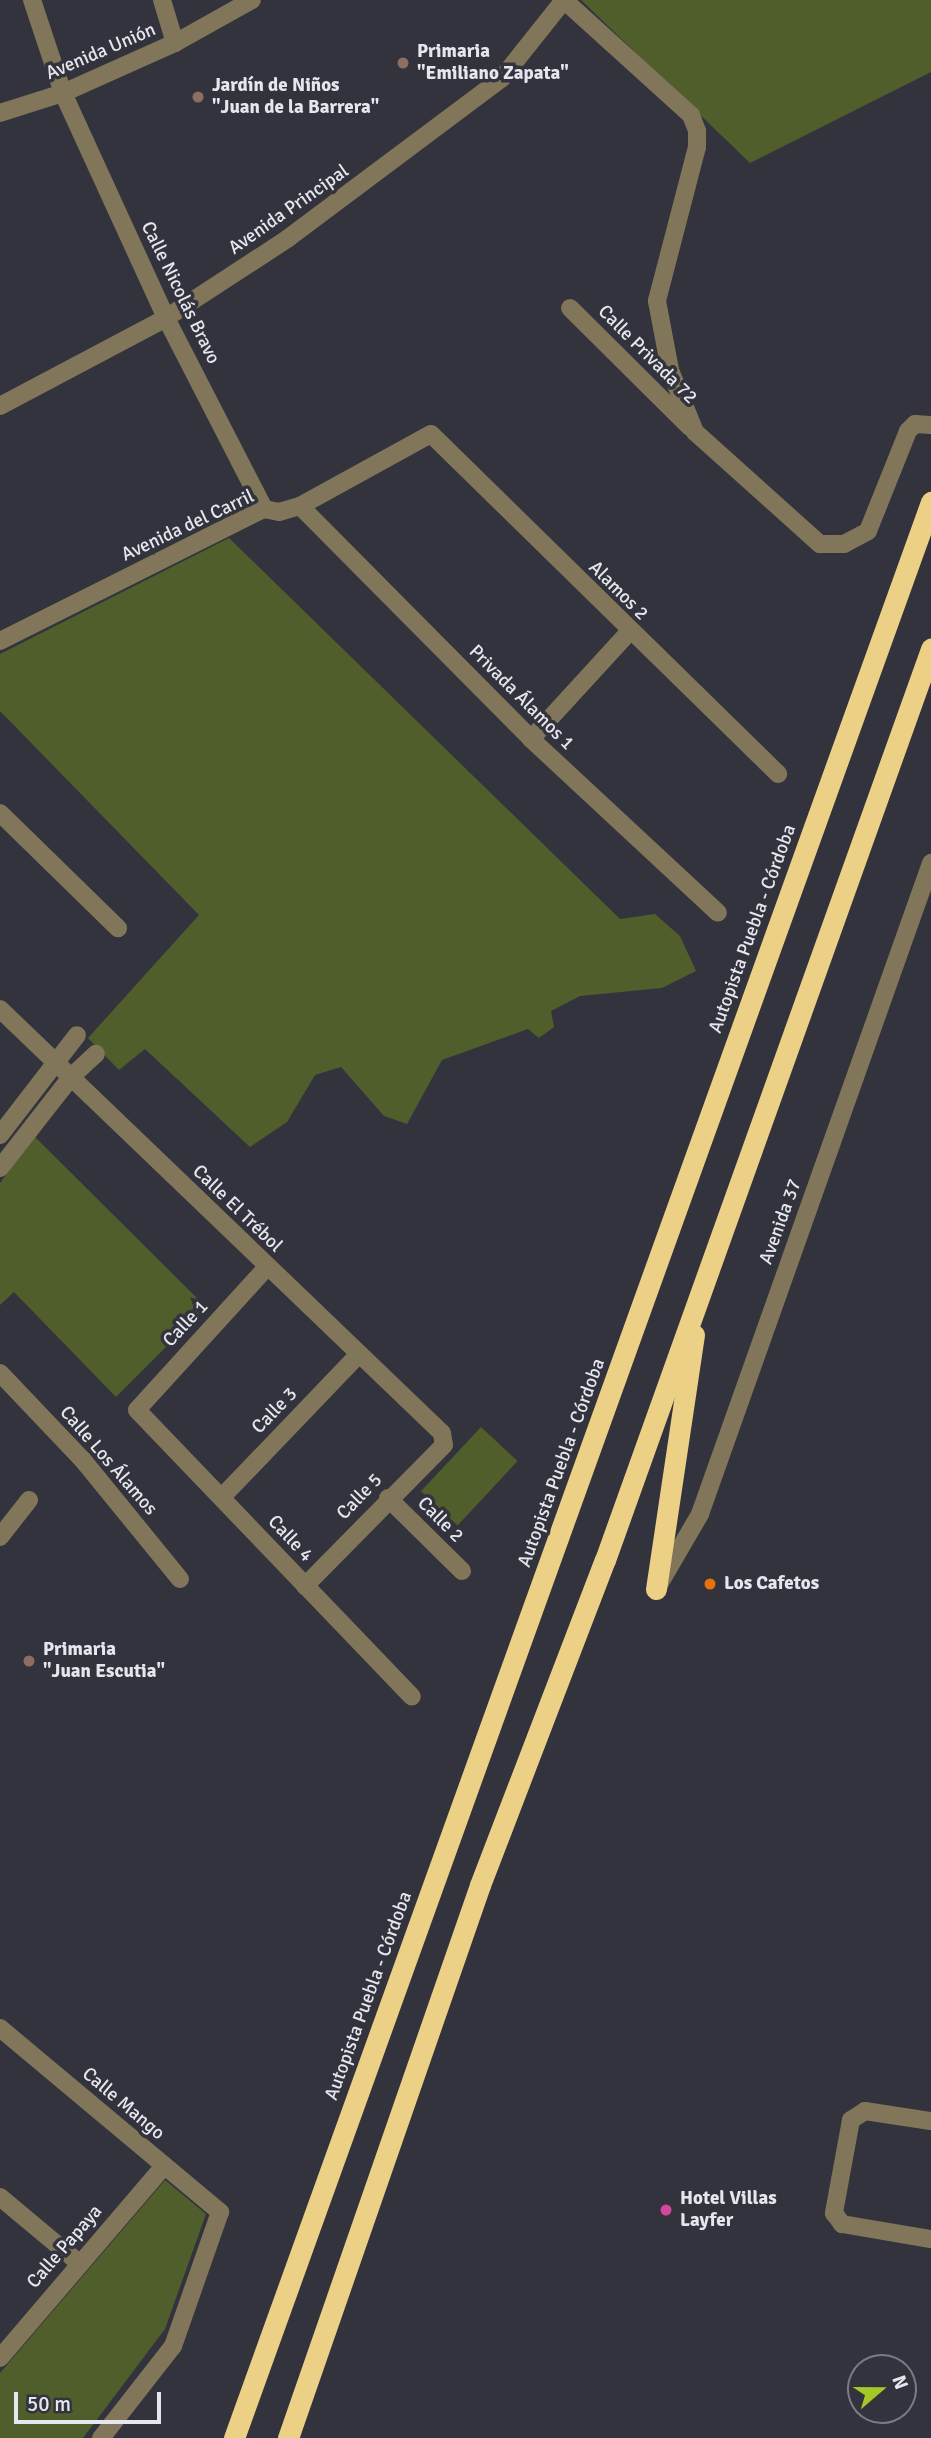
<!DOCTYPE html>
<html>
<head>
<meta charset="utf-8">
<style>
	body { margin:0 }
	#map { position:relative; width:931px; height:2438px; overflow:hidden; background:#32333d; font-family:Signika,sans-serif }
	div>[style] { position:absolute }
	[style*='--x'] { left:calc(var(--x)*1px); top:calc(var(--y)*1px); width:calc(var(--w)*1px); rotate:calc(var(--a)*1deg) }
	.green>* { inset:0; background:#505e2c; transform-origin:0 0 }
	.minor>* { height:18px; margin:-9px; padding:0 9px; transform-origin:9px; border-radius:9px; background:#817659 }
	.highway>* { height:21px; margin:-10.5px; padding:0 10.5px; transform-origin:10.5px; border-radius:10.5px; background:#ecd086 }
	.dots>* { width:19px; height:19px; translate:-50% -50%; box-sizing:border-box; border:4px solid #32333d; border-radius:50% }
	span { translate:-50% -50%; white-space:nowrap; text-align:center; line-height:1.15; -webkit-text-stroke:7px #32333d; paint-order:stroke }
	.street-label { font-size:19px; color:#e6e7ee }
	.poi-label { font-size:19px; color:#e6e7ee; font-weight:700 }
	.left { translate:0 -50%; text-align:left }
	.north { position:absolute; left:847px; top:2354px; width:70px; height:70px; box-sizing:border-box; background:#32333d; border:2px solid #7a7b84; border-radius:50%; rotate:70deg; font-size:19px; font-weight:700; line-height:28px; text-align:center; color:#e6e7ee }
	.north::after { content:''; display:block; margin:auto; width:24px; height:32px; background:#a3c927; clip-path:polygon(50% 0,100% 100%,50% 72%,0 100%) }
	.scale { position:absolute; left:14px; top:2392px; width:147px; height:32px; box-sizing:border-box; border:4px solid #e6e7ee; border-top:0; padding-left:9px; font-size:21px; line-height:24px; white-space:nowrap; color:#e6e7ee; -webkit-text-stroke:5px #32333d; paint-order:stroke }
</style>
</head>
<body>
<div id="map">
	<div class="green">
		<div style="clip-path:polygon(581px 0,931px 0,931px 72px,750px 163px)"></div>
		<div style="clip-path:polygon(229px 538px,620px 919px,655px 914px,680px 936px,696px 971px,662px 988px,580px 996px,551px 1011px,554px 1027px,539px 1038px,528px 1029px,442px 1060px,407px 1124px,384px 1116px,341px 1067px,315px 1075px,287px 1122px,250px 1147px,145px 1049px,119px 1070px,88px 1038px,199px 915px,0 711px,0 654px)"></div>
		<div style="clip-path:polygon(34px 1136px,206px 1307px,116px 1397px,14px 1292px,0 1305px,0 1183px)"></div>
		<div style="left:481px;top:1427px;width:50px;height:88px;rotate:43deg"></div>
		<div style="clip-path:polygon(165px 2180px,206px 2214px,165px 2329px,83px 2438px,0 2438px,0 2373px)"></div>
	</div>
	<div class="minor">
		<div style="--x:32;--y:0;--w:98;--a:71.6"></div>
		<div style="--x:63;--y:93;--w:247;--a:65.4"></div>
		<div style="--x:166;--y:318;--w:215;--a:62.8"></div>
		<div style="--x:162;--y:0;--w:45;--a:73.2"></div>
		<div style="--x:564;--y:0;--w:171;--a:42.2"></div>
		<div style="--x:691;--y:115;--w:17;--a:69"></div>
		<div style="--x:697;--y:131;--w:16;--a:90"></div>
		<div style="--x:697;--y:147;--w:159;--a:104.6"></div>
		<div style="--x:657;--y:301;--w:70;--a:79.3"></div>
		<div style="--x:670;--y:370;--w:67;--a:68"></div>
		<div style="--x:695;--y:432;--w:168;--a:41.9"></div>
		<div style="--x:820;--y:544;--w:24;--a:0"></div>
		<div style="--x:844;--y:544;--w:27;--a:-28"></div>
		<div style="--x:868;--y:531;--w:108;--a:-68.2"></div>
		<div style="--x:908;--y:431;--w:10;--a:-45"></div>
		<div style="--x:915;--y:424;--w:16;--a:4"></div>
		<div style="--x:0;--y:113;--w:66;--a:-17.6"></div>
		<div style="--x:63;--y:93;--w:123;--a:-24.1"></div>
		<div style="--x:175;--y:43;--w:88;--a:-29.2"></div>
		<div style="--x:570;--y:308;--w:169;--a:44.8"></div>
		<div style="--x:0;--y:406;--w:188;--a:-27.9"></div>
		<div style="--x:166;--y:318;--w:145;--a:-33.1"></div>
		<div style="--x:287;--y:239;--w:269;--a:-36.8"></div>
		<div style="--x:502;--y:78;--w:100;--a:-51.5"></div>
		<div style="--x:300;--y:506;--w:328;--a:45.2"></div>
		<div style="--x:531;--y:739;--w:255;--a:42.9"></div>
		<div style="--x:0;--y:641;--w:295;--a:-26.6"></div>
		<div style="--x:264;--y:509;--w:15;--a:11"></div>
		<div style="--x:279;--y:512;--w:22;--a:-16"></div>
		<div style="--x:300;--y:506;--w:149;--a:-28.8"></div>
		<div style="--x:431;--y:434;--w:486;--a:44.4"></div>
		<div style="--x:531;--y:739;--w:145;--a:-47.5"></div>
		<div style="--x:0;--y:813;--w:165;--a:44.3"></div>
		<div style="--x:0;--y:1009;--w:612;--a:43.81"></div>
		<div style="--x:442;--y:1433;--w:12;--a:81"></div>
		<div style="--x:444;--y:1445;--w:198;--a:134.6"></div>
		<div style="--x:0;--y:1135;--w:126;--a:-52.4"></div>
		<div style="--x:0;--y:1168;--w:115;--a:-52"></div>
		<div style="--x:71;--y:1077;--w:34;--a:-43"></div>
		<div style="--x:267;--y:1267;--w:193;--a:132.3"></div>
		<div style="--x:137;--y:1410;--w:397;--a:46.2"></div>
		<div style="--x:0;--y:1373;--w:119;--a:46.4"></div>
		<div style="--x:82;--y:1459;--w:155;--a:50.8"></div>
		<div style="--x:222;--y:1497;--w:197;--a:-46.2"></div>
		<div style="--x:388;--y:1498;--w:104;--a:44.6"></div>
		<div style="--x:0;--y:1537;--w:47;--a:-51.9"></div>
		<div style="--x:657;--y:1588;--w:86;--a:-59.8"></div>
		<div style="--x:700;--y:1514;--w:691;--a:-70.46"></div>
		<div style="--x:0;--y:2028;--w:287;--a:39.9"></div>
		<div style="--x:220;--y:2212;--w:142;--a:109.3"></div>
		<div style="--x:173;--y:2346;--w:117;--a:128"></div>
		<div style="--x:931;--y:2121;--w:67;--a:-171.4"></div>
		<div style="--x:865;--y:2111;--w:17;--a:147"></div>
		<div style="--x:851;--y:2120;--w:95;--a:100.4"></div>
		<div style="--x:834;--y:2213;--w:14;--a:54"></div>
		<div style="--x:842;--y:2224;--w:90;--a:9.6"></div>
		<div style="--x:0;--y:2197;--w:102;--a:39.8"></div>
		<div style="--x:0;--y:2358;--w:253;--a:-49.5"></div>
	</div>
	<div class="highway">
		<div style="--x:656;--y:1589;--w:257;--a:-81.5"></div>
		<div style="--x:234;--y:2438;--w:2058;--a:-70.2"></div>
		<div style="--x:288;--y:2438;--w:585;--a:-70.85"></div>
		<div style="--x:480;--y:1885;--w:348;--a:-69"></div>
		<div style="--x:605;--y:1560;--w:968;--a:-70.31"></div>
	</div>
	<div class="dots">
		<div style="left:403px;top:63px;background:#8d6e63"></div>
		<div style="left:198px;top:97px;background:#8d6e63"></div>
		<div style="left:710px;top:1584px;background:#e8710a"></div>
		<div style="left:29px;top:1661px;background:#8d6e63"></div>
		<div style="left:666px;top:2210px;background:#d1479c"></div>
	</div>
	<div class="street-label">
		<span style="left:101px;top:52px;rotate:-23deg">Avenida Unión</span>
		<span style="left:289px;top:210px;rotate:-35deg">Avenida Principal</span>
		<span style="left:180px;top:293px;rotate:64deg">Calle Nicolás Bravo</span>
		<span style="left:647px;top:355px;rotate:45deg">Calle Privada 72</span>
		<span style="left:188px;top:526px;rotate:-25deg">Avenida del Carril</span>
		<span style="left:618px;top:591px;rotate:45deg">Alamos 2</span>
		<span style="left:521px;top:698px;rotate:45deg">Privada Álamos 1</span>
		<span style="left:753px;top:929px;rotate:-70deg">Autopista Puebla - Córdoba</span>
		<span style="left:237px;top:1209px;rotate:44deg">Calle El Trébol</span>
		<span style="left:781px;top:1222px;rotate:-70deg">Avenida 37</span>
		<span style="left:186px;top:1324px;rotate:-47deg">Calle 1</span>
		<span style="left:275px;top:1411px;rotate:-46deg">Calle 3</span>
		<span style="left:108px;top:1461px;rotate:49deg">Calle Los Álamos</span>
		<span style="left:562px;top:1463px;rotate:-70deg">Autopista Puebla - Córdoba</span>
		<span style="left:360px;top:1497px;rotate:-46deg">Calle 5</span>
		<span style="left:440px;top:1520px;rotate:45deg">Calle 2</span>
		<span style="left:290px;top:1539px;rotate:47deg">Calle 4</span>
		<span style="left:369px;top:1996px;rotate:-70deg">Autopista Puebla - Córdoba</span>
		<span style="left:123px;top:2104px;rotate:40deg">Calle Mango</span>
		<span style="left:65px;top:2247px;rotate:-49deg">Calle Papaya</span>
	</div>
	<div class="poi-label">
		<span class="left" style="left:417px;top:63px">Primaria<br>"Emiliano Zapata"</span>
		<span class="left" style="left:212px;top:97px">Jardín de Niños<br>"Juan de la Barrera"</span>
		<span class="left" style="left:724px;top:1584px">Los Cafetos</span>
		<span class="left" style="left:43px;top:1661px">Primaria<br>"Juan Escutia"</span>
		<span class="left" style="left:680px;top:2210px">Hotel Villas<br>Layfer</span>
	</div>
	<div class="north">N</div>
	<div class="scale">50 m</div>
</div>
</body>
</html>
